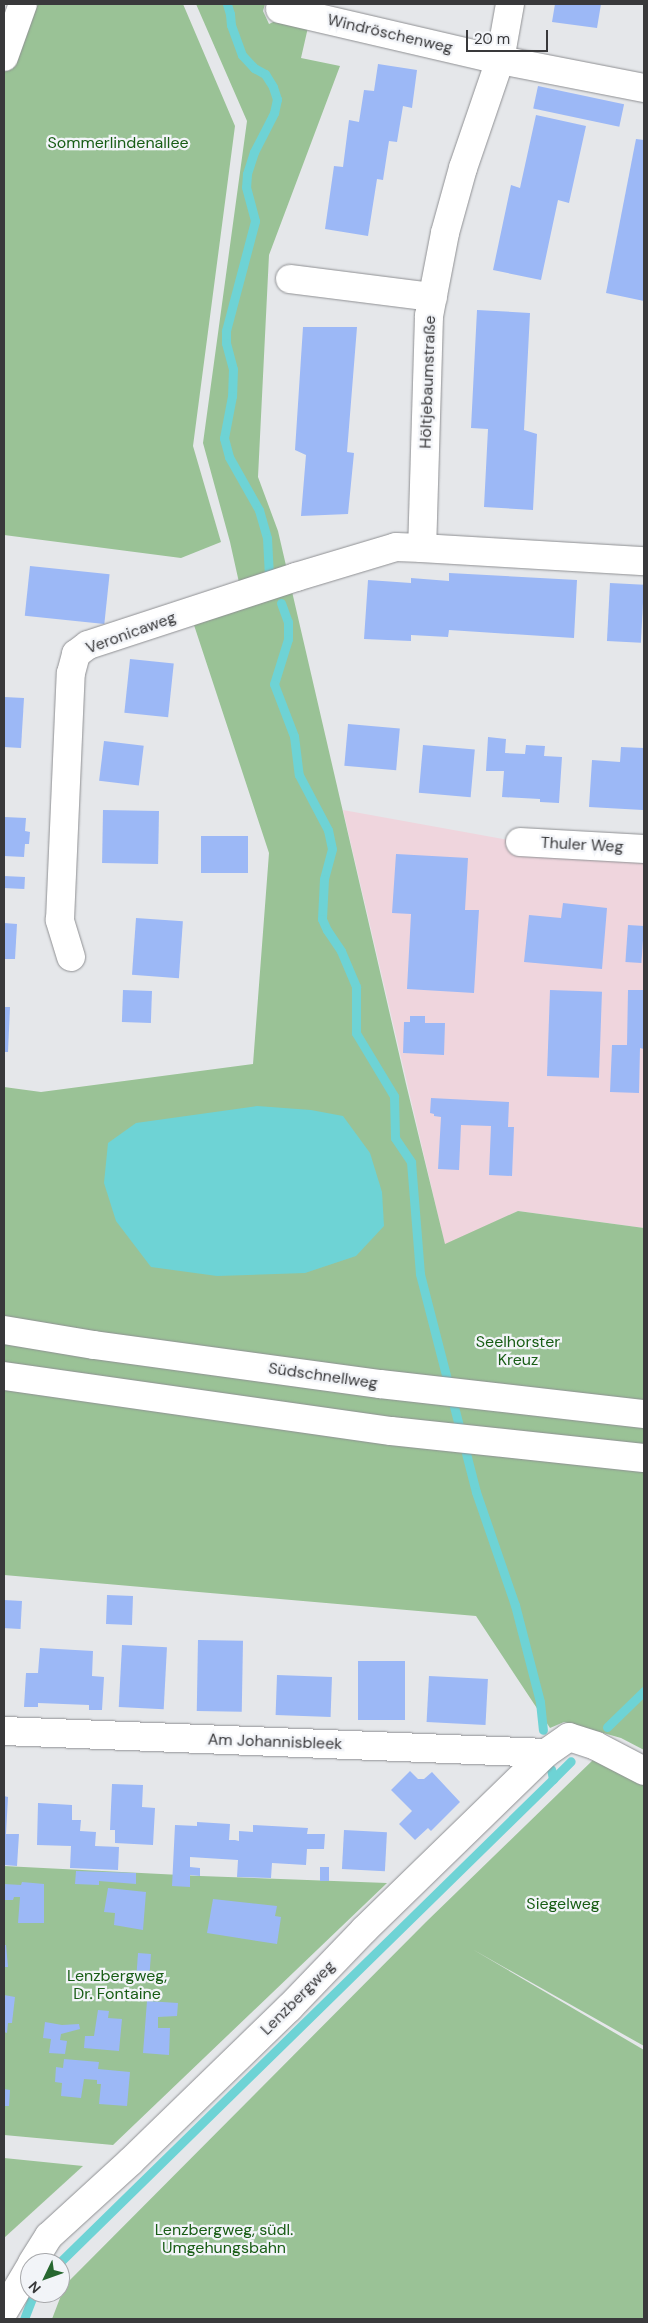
<!DOCTYPE html>
<html>
<head>
<meta charset="utf-8">
<style>
	body { margin:0 }
	#map { position:relative; width:648px; height:2323px; overflow:hidden; background:#e5e7ea; font-family:"DM Sans",sans-serif }
	div>[style] { position:absolute }
	[style*='--x'] { left:calc(var(--x)*1px); top:calc(var(--y)*1px); width:calc(var(--w)*1px); rotate:calc(var(--a)*1deg) }
	.commercial>* { inset:0; background:#efd5dd }
	.green>* { inset:0; background:#9ac296 }
	.water>* { inset:0; background:#6ed3d5 }
	.stream>* { height:9px; margin:-4.5px; padding:0 4.5px; transform-origin:4.5px; border-radius:4.5px; background:#6ed3d5 }
	.building>* { inset:0; background:#9cb8f6; transform-origin:0 0 }
	.roads { filter:drop-shadow(0 0 1px #8f9093) drop-shadow(0 0 1px #8f9093) }
	.minor>* { height:28px; margin:-14px; padding:0 14px; transform-origin:14px; border-radius:14px; background:#fff }
	.highway>* { height:28px; margin:-14px; padding:0 14px; transform-origin:14px; border-radius:14px; background:#fff }
	span { translate:-50% -50%; white-space:nowrap; text-align:center; line-height:1.15; -webkit-text-stroke:4.5px #f2f4f8; paint-order:stroke }
	.street-label { font-size:16px; color:#39393b }
	.park-label { font-size:16px; color:#185d15 }
	.frame { position:absolute; inset:0; border:5px solid #39393b; pointer-events:none }
	.north { position:absolute; left:20px; top:2253px; width:50px; height:50px; box-sizing:border-box; background:#f2f4f8; border:1px solid #a8a9ac; border-radius:50%; rotate:228deg; font-size:14px; font-weight:700; line-height:20px; text-align:center; color:#39393b }
	.north::after { content:''; display:block; margin:auto; width:18px; height:22px; background:#276730; clip-path:polygon(50% 0,100% 100%,50% 72%,0 100%) }
	.scale { position:absolute; left:466px; top:30px; width:82px; height:22px; box-sizing:border-box; border:2px solid #39393b; border-top:0; padding-left:6px; font-size:15px; line-height:18px; white-space:nowrap; color:#39393b; -webkit-text-stroke:4px #f2f4f8; paint-order:stroke }
</style>
</head>
<body>
<div id="map">
	<div class="commercial">
		<div style="clip-path:polygon(343px 810px,519px 842px,644px 849px,644px 1228px,518px 1211px,445px 1245px)"></div>
	</div>
	<div class="green">
		<div style="clip-path:polygon(23px 4px,183px 4px,235px 126px,193px 446px,221px 542px,181px 558px,4px 535px,4px 57px)"></div>
		<div style="clip-path:polygon(196px 4px,265px 4px,263px 11px,269px 24px,286px 16px,309px 23px,301px 58px,340px 66px,269px 255px,258px 477px,278px 531px,406px 1084px,445px 1244px,518px 1211px,644px 1228px,644px 1750px,621px 1738px,564px 1722px,550px 1728px,476px 1616px,4px 1575px,4px 1087px,41px 1092px,253px 1064px,269px 853px,193px 622px,244px 605px,230px 542px,203px 443px,247px 121px)"></div>
		<div style="clip-path:polygon(594px 1759px,644px 1785px,644px 2046px,472px 1949px,644px 2050px,644px 2319px,52px 2319px,65px 2285px,426px 1922px)"></div>
		<div style="clip-path:polygon(4px 1866px,200px 1876px,387px 1883px,113px 2145px,4px 2135px)"></div>
		<div style="clip-path:polygon(4px 2158px,83px 2166px,4px 2238px)"></div>
	</div>
	<div class="water">
		<div style="clip-path:polygon(257px 1106px,311px 1110px,343px 1116px,370px 1153px,382px 1192px,384px 1226px,356px 1256px,305px 1273px,217px 1276px,151px 1267px,116px 1221px,104px 1183px,108px 1143px,136px 1123px)"></div>
	</div>
	<div class="stream">
		<div style="--x:227;--y:4;--w:10;--a:73"></div>
		<div style="--x:230;--y:14;--w:11;--a:85"></div>
		<div style="--x:231;--y:25;--w:32;--a:70"></div>
		<div style="--x:242;--y:55;--w:18;--a:47"></div>
		<div style="--x:254;--y:68;--w:13;--a:29"></div>
		<div style="--x:265;--y:74;--w:15;--a:58"></div>
		<div style="--x:273;--y:87;--w:13;--a:72"></div>
		<div style="--x:277;--y:99;--w:14;--a:102"></div>
		<div style="--x:274;--y:113;--w:44;--a:117.1"></div>
		<div style="--x:254;--y:152;--w:23;--a:108"></div>
		<div style="--x:247;--y:174;--w:13;--a:94"></div>
		<div style="--x:246;--y:187;--w:35;--a:75"></div>
		<div style="--x:255;--y:221;--w:114;--a:104.8"></div>
		<div style="--x:226;--y:331;--w:12;--a:90"></div>
		<div style="--x:226;--y:343;--w:27;--a:75"></div>
		<div style="--x:233;--y:369;--w:27;--a:92"></div>
		<div style="--x:232;--y:396;--w:43;--a:100.8"></div>
		<div style="--x:224;--y:438;--w:20;--a:75"></div>
		<div style="--x:229;--y:457;--w:61;--a:60.5"></div>
		<div style="--x:259;--y:510;--w:29;--a:74"></div>
		<div style="--x:267;--y:538;--w:34;--a:87"></div>
		<div style="--x:281;--y:603;--w:20;--a:70"></div>
		<div style="--x:288;--y:622;--w:17;--a:90"></div>
		<div style="--x:288;--y:639;--w:47;--a:107.3"></div>
		<div style="--x:274;--y:684;--w:56;--a:69"></div>
		<div style="--x:294;--y:736;--w:39;--a:83"></div>
		<div style="--x:299;--y:775;--w:62;--a:62.2"></div>
		<div style="--x:328;--y:830;--w:19;--a:78"></div>
		<div style="--x:332;--y:849;--w:31;--a:105"></div>
		<div style="--x:324;--y:879;--w:40;--a:92.9"></div>
		<div style="--x:322;--y:919;--w:12;--a:66"></div>
		<div style="--x:327;--y:930;--w:25;--a:56"></div>
		<div style="--x:341;--y:951;--w:39;--a:67"></div>
		<div style="--x:356;--y:987;--w:46;--a:90"></div>
		<div style="--x:356;--y:1033;--w:74;--a:58.9"></div>
		<div style="--x:394;--y:1096;--w:42;--a:88.6"></div>
		<div style="--x:395;--y:1138;--w:29;--a:56"></div>
		<div style="--x:411;--y:1162;--w:112;--a:85.4"></div>
		<div style="--x:420;--y:1274;--w:225;--a:75.6"></div>
		<div style="--x:476;--y:1492;--w:120;--a:71"></div>
		<div style="--x:515;--y:1605;--w:100;--a:75.5"></div>
		<div style="--x:540;--y:1702;--w:28;--a:84"></div>
		<div style="--x:607;--y:1727;--w:52;--a:-44.2"></div>
		<div style="--x:553;--y:1779;--w:25;--a:-45"></div>
		<div style="--x:59;--y:2263;--w:692;--a:-44.41"></div>
		<div style="--x:553;--y:1779;--w:10;--a:-101"></div>
		<div style="--x:24;--y:2319;--w:28;--a:-69"></div>
	</div>
	<div class="building">
		<div style="clip-path:polygon(555px 4px,601px 4px,597px 28px,552px 22px)"></div>
		<div style="clip-path:polygon(378px 64px,417px 70px,412px 108px,403px 106px,397px 142px,389px 141px,383px 180px,377px 179px,368px 236px,325px 229px,334px 166px,343px 167px,349px 120px,359px 122px,364px 90px,374px 91px)"></div>
		<div style="left:538px;top:86px;width:88px;height:23px;rotate:12deg"></div>
		<div style="clip-path:polygon(536px 115px,586px 126px,569px 203px,558px 200px,541px 280px,493px 270px,511px 185px,520px 188px)"></div>
		<div style="clip-path:polygon(636px 139px,644px 140px,644px 301px,606px 293px)"></div>
		<div style="clip-path:polygon(477px 310px,530px 313px,524px 430px,537px 434px,533px 510px,484px 507px,488px 429px,471px 428px)"></div>
		<div style="clip-path:polygon(303px 327px,357px 327px,347px 452px,354px 453px,348px 514px,301px 516px,306px 455px,295px 450px)"></div>
		<div style="left:30px;top:566px;width:80px;height:50px;rotate:6deg"></div>
		<div style="clip-path:polygon(449px 573px,577px 580px,574px 638px,449px 630px,448px 637px,411px 635px,411px 641px,364px 639px,368px 580px,411px 583px,411px 578px,449px 581px)"></div>
		<div style="left:610px;top:583px;width:34px;height:58px;rotate:3deg"></div>
		<div style="left:130px;top:659px;width:44px;height:54px;rotate:6deg"></div>
		<div style="clip-path:polygon(4px 697px,24px 698px,21px 748px,4px 747px)"></div>
		<div style="left:348px;top:724px;width:52px;height:42px;rotate:5deg"></div>
		<div style="clip-path:polygon(488px 737px,506px 739px,505px 753px,525px 754px,526px 745px,545px 746px,544px 756px,562px 757px,559px 803px,540px 802px,540px 799px,502px 797px,504px 771px,486px 771px)"></div>
		<div style="left:104px;top:741px;width:40px;height:40px;rotate:7deg"></div>
		<div style="left:423px;top:745px;width:52px;height:48px;rotate:5deg"></div>
		<div style="clip-path:polygon(621px 747px,644px 748px,643px 810px,589px 807px,592px 760px,620px 762px)"></div>
		<div style="left:103px;top:810px;width:56px;height:53px;rotate:1deg"></div>
		<div style="clip-path:polygon(4px 817px,26px 818px,25px 831px,30px 832px,29px 844px,25px 844px,24px 857px,4px 856px)"></div>
		<div style="left:201px;top:836px;width:47px;height:37px"></div>
		<div style="clip-path:polygon(396px 854px,468px 858px,465px 910px,479px 910px,474px 993px,407px 989px,411px 914px,392px 913px)"></div>
		<div style="left:4px;top:876px;width:21px;height:12px;rotate:3deg"></div>
		<div style="clip-path:polygon(563px 903px,607px 908px,602px 969px,524px 962px,529px 915px,561px 918px)"></div>
		<div style="left:136px;top:918px;width:47px;height:57px;rotate:4deg"></div>
		<div style="clip-path:polygon(4px 923px,17px 924px,15px 959px,4px 959px)"></div>
		<div style="left:628px;top:925px;width:16px;height:37px;rotate:4deg"></div>
		<div style="left:123px;top:990px;width:29px;height:32px;rotate:2deg"></div>
		<div style="left:550px;top:990px;width:52px;height:86px;rotate:2deg"></div>
		<div style="clip-path:polygon(628px 990px,644px 990px,644px 1049px,640px 1048px,639px 1093px,610px 1092px,612px 1045px,627px 1045px)"></div>
		<div style="clip-path:polygon(4px 1007px,10px 1007px,8px 1052px,4px 1052px)"></div>
		<div style="clip-path:polygon(410px 1016px,425px 1016px,425px 1023px,445px 1023px,444px 1055px,403px 1053px,404px 1022px,410px 1022px)"></div>
		<div style="clip-path:polygon(431px 1098px,509px 1102px,508px 1127px,514px 1127px,512px 1176px,489px 1175px,491px 1126px,461px 1125px,459px 1170px,438px 1169px,441px 1117px,434px 1116px,434px 1114px,430px 1113px)"></div>
		<div style="left:107px;top:1595px;width:26px;height:29px;rotate:2deg"></div>
		<div style="left:4px;top:1600px;width:18px;height:28px;rotate:3deg"></div>
		<div style="left:198px;top:1640px;width:45px;height:71px;rotate:1deg"></div>
		<div style="left:122px;top:1645px;width:45px;height:62px;rotate:3deg"></div>
		<div style="clip-path:polygon(40px 1648px,93px 1651px,92px 1676px,104px 1677px,102px 1710px,89px 1710px,89px 1705px,38px 1703px,38px 1707px,24px 1707px,26px 1673px,38px 1673px)"></div>
		<div style="left:358px;top:1661px;width:47px;height:59px"></div>
		<div style="left:277px;top:1675px;width:55px;height:40px;rotate:2deg"></div>
		<div style="left:429px;top:1676px;width:59px;height:46px;rotate:3deg"></div>
		<div style="clip-path:polygon(410px 1771px,418px 1779px,424px 1779px,432px 1772px,460px 1802px,431px 1831px,428px 1828px,415px 1840px,399px 1824px,412px 1811px,391px 1790px)"></div>
		<div style="clip-path:polygon(112px 1784px,143px 1785px,142px 1807px,155px 1808px,153px 1845px,115px 1843px,115px 1830px,110px 1830px)"></div>
		<div style="clip-path:polygon(4px 1796px,8px 1797px,6px 1834px,19px 1834px,17px 1866px,4px 1865px)"></div>
		<div style="clip-path:polygon(38px 1803px,72px 1805px,72px 1820px,81px 1820px,80px 1831px,96px 1832px,95px 1846px,119px 1847px,118px 1870px,70px 1868px,71px 1846px,37px 1845px)"></div>
		<div style="clip-path:polygon(197px 1822px,230px 1824px,229px 1840px,235px 1840px,239px 1841px,239px 1831px,253px 1832px,253px 1825px,308px 1828px,307px 1834px,325px 1834px,324px 1849px,307px 1849px,306px 1865px,272px 1863px,271px 1878px,237px 1877px,238px 1860px,190px 1857px,190px 1867px,200px 1868px,200px 1876px,190px 1875px,190px 1887px,172px 1886px,175px 1825px,197px 1826px)"></div>
		<div style="left:344px;top:1830px;width:43px;height:39px;rotate:3deg"></div>
		<div style="left:320px;top:1867px;width:9px;height:14px"></div>
		<div style="clip-path:polygon(76px 1871px,136px 1873px,136px 1884px,99px 1881px,99px 1885px,75px 1884px)"></div>
		<div style="clip-path:polygon(22px 1882px,44px 1884px,44px 1923px,18px 1923px,20px 1897px,14px 1897px,13px 1900px,4px 1900px,4px 1884px,21px 1885px)"></div>
		<div style="clip-path:polygon(108px 1888px,146px 1892px,143px 1930px,114px 1925px,115px 1913px,104px 1912px)"></div>
		<div style="clip-path:polygon(213px 1899px,277px 1906px,275px 1916px,281px 1917px,277px 1944px,207px 1933px)"></div>
		<div style="clip-path:polygon(4px 1945px,6px 1945px,8px 1967px,4px 1967px)"></div>
		<div style="left:138px;top:1953px;width:13px;height:25px;rotate:4deg"></div>
		<div style="clip-path:polygon(4px 1995px,15px 1997px,12px 2023px,8px 2023px,7px 2033px,4px 2032px)"></div>
		<div style="clip-path:polygon(147px 2001px,178px 2003px,177px 2016px,158px 2017px,158px 2028px,170px 2028px,169px 2055px,143px 2053px)"></div>
		<div style="clip-path:polygon(98px 2010px,109px 2011px,108px 2018px,122px 2019px,119px 2051px,84px 2048px,85px 2036px,94px 2036px)"></div>
		<div style="clip-path:polygon(45px 2022px,62px 2025px,79px 2024px,80px 2029px,61px 2034px,60px 2040px,67px 2041px,65px 2054px,49px 2053px,51px 2039px,43px 2038px)"></div>
		<div style="clip-path:polygon(64px 2059px,99px 2062px,98px 2069px,130px 2072px,127px 2106px,99px 2104px,101px 2084px,97px 2084px,97px 2080px,84px 2079px,81px 2098px,61px 2096px,62px 2083px,55px 2082px,56px 2067px,63px 2068px)"></div>
		<div style="clip-path:polygon(4px 2089px,10px 2090px,9px 2106px,4px 2106px)"></div>
	</div>
	<div class="roads">
		<div class="minor">
			<div style="--x:510;--y:4;--w:57;--a:100.1"></div>
			<div style="--x:500;--y:60;--w:114;--a:108.9"></div>
			<div style="--x:463;--y:168;--w:67;--a:105.5"></div>
			<div style="--x:445;--y:233;--w:85;--a:100.9"></div>
			<div style="--x:429;--y:316;--w:232;--a:91.7"></div>
			<div style="--x:422;--y:548;--w:222;--a:3.4"></div>
			<div style="--x:280;--y:9;--w:226;--a:13.1"></div>
			<div style="--x:500;--y:60;--w:147;--a:11"></div>
			<div style="--x:4;--y:57;--w:56;--a:-70.3"></div>
			<div style="--x:290;--y:279;--w:144;--a:7.2"></div>
			<div style="--x:520;--y:842;--w:124;--a:3.2"></div>
			<div style="--x:71;--y:957;--w:39;--a:-107"></div>
			<div style="--x:60;--y:920;--w:247;--a:-87.5"></div>
			<div style="--x:71;--y:673;--w:20;--a:-75"></div>
			<div style="--x:76;--y:654;--w:15;--a:-37"></div>
			<div style="--x:88;--y:645;--w:219;--a:-18.1"></div>
			<div style="--x:296;--y:577;--w:104;--a:-16.7"></div>
			<div style="--x:396;--y:547;--w:26;--a:2"></div>
			<div style="--x:4;--y:1731;--w:542;--a:2.32"></div>
			<div style="--x:32;--y:2263;--w:32;--a:-58"></div>
			<div style="--x:49;--y:2236;--w:111;--a:-42.4"></div>
			<div style="--x:131;--y:2161;--w:220;--a:-44.1"></div>
			<div style="--x:289;--y:2008;--w:108;--a:-46.1"></div>
			<div style="--x:364;--y:1930;--w:254;--a:-44.2"></div>
			<div style="--x:546;--y:1753;--w:28;--a:-35"></div>
			<div style="--x:569;--y:1737;--w:28;--a:18"></div>
			<div style="--x:596;--y:1746;--w:54;--a:27.5"></div>
			<div style="--x:4;--y:2311;--w:51;--a:-59.4"></div>
		</div>
		<div class="highway">
			<div style="--x:4;--y:1330;--w:91;--a:9.5"></div>
			<div style="--x:94;--y:1345;--w:289;--a:7.8"></div>
			<div style="--x:380;--y:1384;--w:266;--a:6.5"></div>
			<div style="--x:4;--y:1376;--w:391;--a:8.1"></div>
			<div style="--x:391;--y:1431;--w:254;--a:6.1"></div>
		</div>
	</div>
	<div class="street-label">
		<span style="left:390px;top:34px;rotate:13deg">Windröschenweg</span>
		<span style="left:428px;top:382px;rotate:-88deg">Höltjebaumstraße</span>
		<span style="left:131px;top:633px;rotate:-20deg">Veronicaweg</span>
		<span style="left:582px;top:845px;rotate:3deg">Thuler Weg</span>
		<span style="left:323px;top:1376px;rotate:8deg">Südschnellweg</span>
		<span style="left:275px;top:1742px;rotate:2deg">Am Johannisbleek</span>
		<span style="left:298px;top:1998px;rotate:-45deg">Lenzbergweg</span>
	</div>
	<div class="park-label">
		<span style="left:118px;top:143px">Sommerlindenallee</span>
		<span style="left:518px;top:1351px">Seelhorster<br>Kreuz</span>
		<span style="left:563px;top:1904px">Siegelweg</span>
		<span style="left:117px;top:1985px">Lenzbergweg,<br>Dr. Fontaine</span>
		<span style="left:224px;top:2239px">Lenzbergweg, südl.<br>Umgehungsbahn</span>
	</div>
	<div class="frame"></div>
	<div class="north">N</div>
	<div class="scale">20 m</div>
</div>
</body>
</html>
